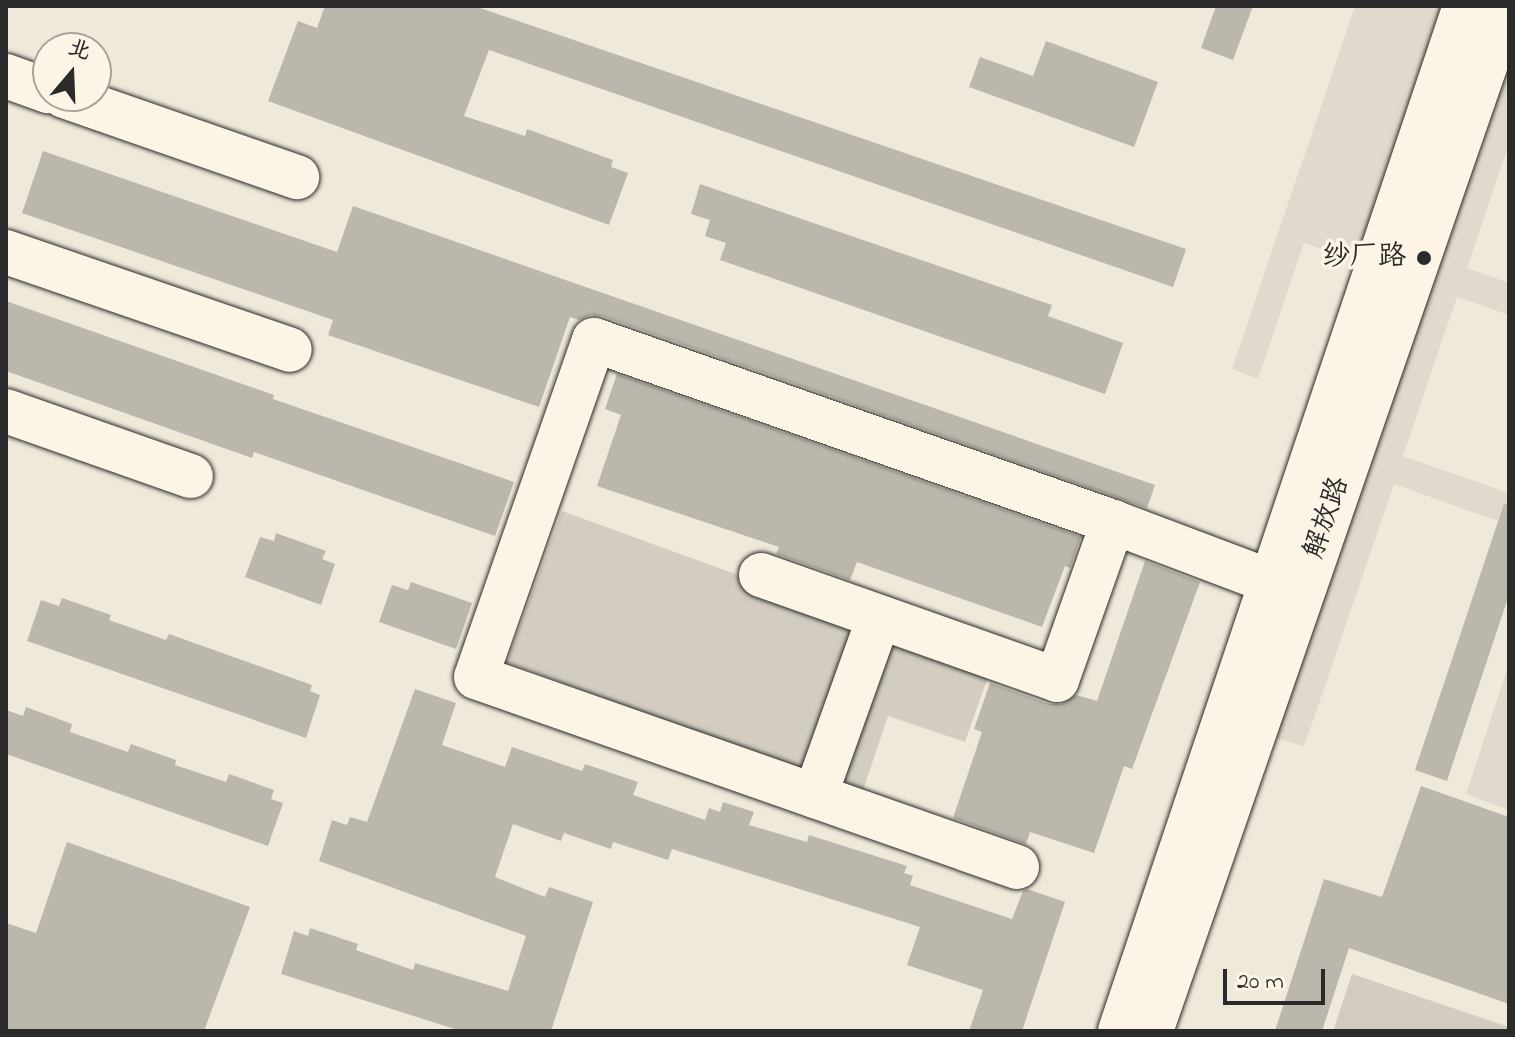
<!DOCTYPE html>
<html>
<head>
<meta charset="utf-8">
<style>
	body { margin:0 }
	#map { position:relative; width:1515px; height:1037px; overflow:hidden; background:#efe9da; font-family:"Indie Flower","LXGW WenKai TC",sans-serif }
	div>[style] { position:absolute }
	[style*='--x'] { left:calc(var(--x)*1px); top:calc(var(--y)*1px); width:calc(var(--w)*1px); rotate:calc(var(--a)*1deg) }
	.built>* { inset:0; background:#e0dacc }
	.green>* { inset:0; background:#d2cdc0; transform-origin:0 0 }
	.building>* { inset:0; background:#bcb7ac }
	.roads { filter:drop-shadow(0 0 2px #2b2b2b) drop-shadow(0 0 2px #2b2b2b) }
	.minor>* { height:44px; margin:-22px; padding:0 22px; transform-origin:22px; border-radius:22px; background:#fcf5e5 }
	.major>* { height:44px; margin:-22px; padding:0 22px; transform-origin:22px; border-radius:22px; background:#fcf5e5 }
	.dots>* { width:22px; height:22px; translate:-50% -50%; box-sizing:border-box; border:4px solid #fcf5e5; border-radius:50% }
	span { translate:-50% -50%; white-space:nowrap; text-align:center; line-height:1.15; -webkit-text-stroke:7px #fcf5e5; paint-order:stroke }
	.poi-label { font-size:28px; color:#2b2b2b }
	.right { translate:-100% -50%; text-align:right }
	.street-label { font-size:28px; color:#2b2b2b }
	.frame { position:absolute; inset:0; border:8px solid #2b2b2b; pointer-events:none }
	.north { position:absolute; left:32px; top:32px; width:80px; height:80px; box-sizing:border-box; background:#fcf5e5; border:2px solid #a8a49b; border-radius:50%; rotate:19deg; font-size:22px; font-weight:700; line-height:32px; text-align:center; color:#2b2b2b }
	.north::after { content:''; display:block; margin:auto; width:28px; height:36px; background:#2b2b2b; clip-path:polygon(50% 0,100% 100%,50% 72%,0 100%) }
	.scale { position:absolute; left:1223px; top:969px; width:102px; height:36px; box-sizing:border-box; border:4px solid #2b2b2b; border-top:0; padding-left:10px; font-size:24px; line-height:28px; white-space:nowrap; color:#2b2b2b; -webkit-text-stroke:6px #fcf5e5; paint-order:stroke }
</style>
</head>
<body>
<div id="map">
	<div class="built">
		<div style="clip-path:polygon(1355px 6px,1509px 6px,1509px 144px,1467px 268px,1509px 283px,1509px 315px,1457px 297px,1403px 456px,1509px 493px,1509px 577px,1418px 761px,1498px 521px,1394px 484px,1304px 747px,1223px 719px,1376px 268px,1304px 243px,1258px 379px,1232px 369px)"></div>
		<div style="clip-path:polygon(1509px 664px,1509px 810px,1466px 794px)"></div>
	</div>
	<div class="green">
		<div style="left:562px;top:511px;width:326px;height:161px;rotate:20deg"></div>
		<div style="clip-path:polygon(883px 632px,991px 668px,965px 742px,888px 716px,862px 793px,832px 783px)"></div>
		<div style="clip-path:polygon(1352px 974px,1509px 1027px,1509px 1031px,1333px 1031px)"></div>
	</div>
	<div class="building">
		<div style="clip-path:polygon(325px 6px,474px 6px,1186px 249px,1173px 287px,489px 50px,464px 116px,525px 136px,527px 129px,613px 160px,611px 167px,628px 173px,609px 225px,268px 101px,298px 21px,317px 28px)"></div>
		<div style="clip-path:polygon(1216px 6px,1253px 6px,1233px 60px,1201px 48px)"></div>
		<div style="clip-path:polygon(1046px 41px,1158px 82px,1134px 147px,969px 87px,980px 57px,1033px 76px)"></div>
		<div style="clip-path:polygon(43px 151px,337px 252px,353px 206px,1155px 485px,1147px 508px,602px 316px,590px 315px,579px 320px,570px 317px,539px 407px,328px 335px,333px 320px,22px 213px)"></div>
		<div style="clip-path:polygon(700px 184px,1052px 305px,1048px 316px,1123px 343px,1105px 394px,720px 260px,726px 243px,705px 236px,710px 220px,691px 214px)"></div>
		<div style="clip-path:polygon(6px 301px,274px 395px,273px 399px,514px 482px,495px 536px,254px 452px,252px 458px,6px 371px)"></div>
		<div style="clip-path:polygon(617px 374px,1081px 537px,1070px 568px,1065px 566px,1042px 627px,857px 562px,850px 580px,776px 554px,779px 547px,597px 486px,621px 415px,605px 409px)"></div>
		<div style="clip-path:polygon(1504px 504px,1509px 505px,1509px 595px,1447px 781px,1415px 770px)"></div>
		<div style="clip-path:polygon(276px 533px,326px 551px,322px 559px,335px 564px,321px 605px,245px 577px,260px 537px,274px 541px)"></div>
		<div style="clip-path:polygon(1145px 561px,1200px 582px,1132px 769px,1124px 766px,1094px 853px,1030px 832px,1026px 844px,953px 818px,982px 732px,974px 729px,990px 683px,1049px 704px,1062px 704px,1076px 695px,1097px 701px)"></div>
		<div style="clip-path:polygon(411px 582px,472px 603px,456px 649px,379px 622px,392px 585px,408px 590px)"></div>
		<div style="clip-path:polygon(62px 598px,111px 615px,109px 620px,166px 640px,169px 634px,312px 685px,310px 691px,320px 695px,306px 738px,27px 641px,41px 600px,59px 606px)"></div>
		<div style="clip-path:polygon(415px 689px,456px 703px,442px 745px,505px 767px,512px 747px,582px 771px,585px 764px,638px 782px,633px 795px,705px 820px,709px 808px,720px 812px,723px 802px,754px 812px,749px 825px,807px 842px,809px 835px,907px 866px,904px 873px,913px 876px,910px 885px,1012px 919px,1023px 891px,1027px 889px,1065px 902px,1022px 1031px,969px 1031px,983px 990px,907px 965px,920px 927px,672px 849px,668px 860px,613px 842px,611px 849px,564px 833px,561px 841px,513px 824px,495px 877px,545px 897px,549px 887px,593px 902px,551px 1031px,461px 1031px,281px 974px,294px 931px,308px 936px,310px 928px,358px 944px,356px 950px,413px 970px,415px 963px,508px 991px,526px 936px,319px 861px,332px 820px,347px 825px,350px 817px,367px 822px)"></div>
		<div style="clip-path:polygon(26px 707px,72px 724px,70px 732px,128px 752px,131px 744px,176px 760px,175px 765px,226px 782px,229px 774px,274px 790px,271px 799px,283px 803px,268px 846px,6px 754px,6px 710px,23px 716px)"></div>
		<div style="clip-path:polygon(1421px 786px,1509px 817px,1509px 1004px,1349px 948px,1322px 1031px,1275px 1031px,1324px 879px,1382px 897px)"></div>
		<div style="clip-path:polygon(67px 842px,250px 907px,204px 1031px,6px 1031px,6px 923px,36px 933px)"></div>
	</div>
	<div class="roads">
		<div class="minor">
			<div style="--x:6;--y:76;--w:45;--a:19.7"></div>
			<div style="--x:64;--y:96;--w:247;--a:19.2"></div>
			<div style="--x:6;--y:252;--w:300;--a:19"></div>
			<div style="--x:6;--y:411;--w:196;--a:19.4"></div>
			<div style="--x:761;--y:575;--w:314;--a:19.5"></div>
			<div style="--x:1057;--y:680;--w:168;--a:-70.5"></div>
			<div style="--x:815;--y:796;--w:190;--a:-70.3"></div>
			<div style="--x:1017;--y:867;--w:573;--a:-160.65"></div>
			<div style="--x:476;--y:677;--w:357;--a:-70.7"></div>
			<div style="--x:594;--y:340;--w:550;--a:19.32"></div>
			<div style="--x:1113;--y:522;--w:201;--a:20.7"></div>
		</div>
		<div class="major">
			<div style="--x:1120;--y:1031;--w:1082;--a:-71.4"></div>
			<div style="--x:1151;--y:1031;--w:1085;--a:-70.9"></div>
		</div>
	</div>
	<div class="dots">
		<div style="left:1424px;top:258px;background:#2b2b2b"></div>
	</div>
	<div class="poi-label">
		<span class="right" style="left:1406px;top:258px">纱厂路</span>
	</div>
	<div class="street-label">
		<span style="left:1328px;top:518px;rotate:-71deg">解放路</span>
	</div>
	<div class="frame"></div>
	<div class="north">北</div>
	<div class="scale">20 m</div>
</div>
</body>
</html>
